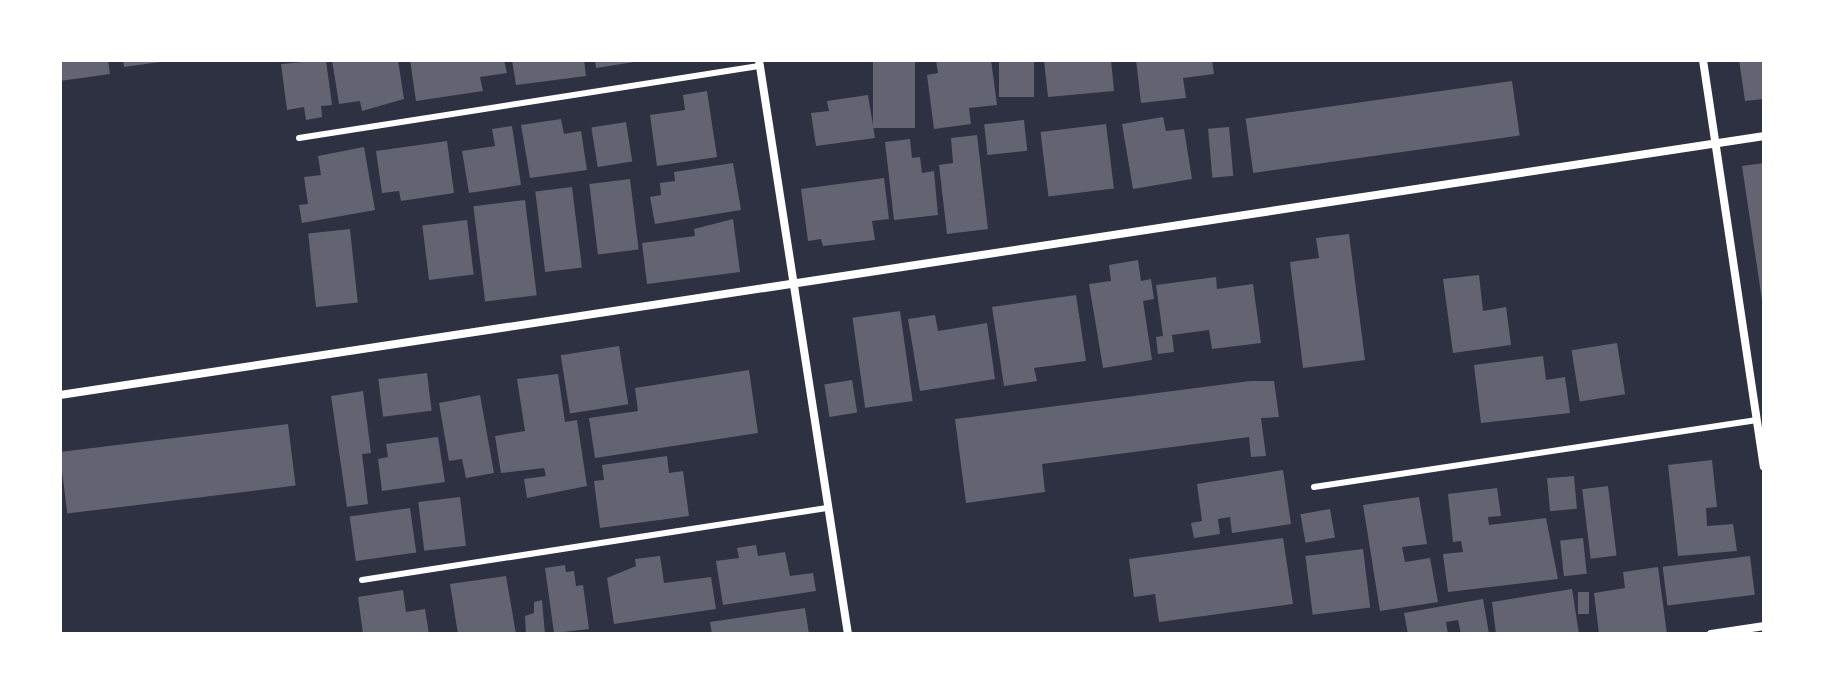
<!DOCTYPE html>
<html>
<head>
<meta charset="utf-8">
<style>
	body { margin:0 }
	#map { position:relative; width:1824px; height:694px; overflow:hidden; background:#2d3142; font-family:"Crimson Pro",serif }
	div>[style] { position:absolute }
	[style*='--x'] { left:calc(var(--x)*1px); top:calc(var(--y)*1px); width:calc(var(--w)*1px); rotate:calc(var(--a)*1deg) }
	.building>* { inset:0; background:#626471; transform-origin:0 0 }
	.service>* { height:6px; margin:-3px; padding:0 3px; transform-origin:3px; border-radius:3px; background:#fff }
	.minor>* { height:8px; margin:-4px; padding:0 4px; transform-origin:4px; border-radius:4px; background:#fff }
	span { translate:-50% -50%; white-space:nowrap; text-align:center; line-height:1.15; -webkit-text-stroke:6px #fff; paint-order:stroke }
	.frame { position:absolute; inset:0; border:62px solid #fff; pointer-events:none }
</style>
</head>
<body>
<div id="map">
	<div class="building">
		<div style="clip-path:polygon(60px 60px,108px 60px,110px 74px,60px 81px)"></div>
		<div style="clip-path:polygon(123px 60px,160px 60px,160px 62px,124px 67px)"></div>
		<div style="clip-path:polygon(326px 60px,332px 105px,321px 106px,322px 117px,306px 120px,304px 107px,287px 110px,281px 64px)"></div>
		<div style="clip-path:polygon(332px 60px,398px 60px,404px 99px,362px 111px,360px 101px,339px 104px)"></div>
		<div style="clip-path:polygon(410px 60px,504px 60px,507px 73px,480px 77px,483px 91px,416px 101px)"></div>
		<div style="clip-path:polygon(512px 60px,584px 60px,586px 76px,516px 85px)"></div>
		<div style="clip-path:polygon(595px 60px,634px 60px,634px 62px,596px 68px)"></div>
		<div style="left:873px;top:60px;width:42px;height:68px"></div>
		<div style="clip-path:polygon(936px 60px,991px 60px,997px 105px,969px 108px,971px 124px,934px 129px,927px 75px,938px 73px)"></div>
		<div style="left:999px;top:60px;width:35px;height:37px"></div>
		<div style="clip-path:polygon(1044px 60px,1111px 60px,1114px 91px,1048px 97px)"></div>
		<div style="clip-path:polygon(1136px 60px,1212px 60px,1214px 74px,1183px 78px,1186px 98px,1141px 103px)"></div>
		<div style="clip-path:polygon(1739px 60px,1764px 60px,1764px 99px,1745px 101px)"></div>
		<div style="left:1512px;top:81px;width:55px;height:269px;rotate:82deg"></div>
		<div style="clip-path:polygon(707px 91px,717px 157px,657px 166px,650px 115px,685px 110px,683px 95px)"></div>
		<div style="clip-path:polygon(868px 95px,875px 138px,816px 146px,811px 113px,829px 111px,827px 101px)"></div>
		<div style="clip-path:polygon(1163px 117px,1166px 131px,1184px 129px,1192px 179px,1133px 189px,1122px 124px)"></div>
		<div style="clip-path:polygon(561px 119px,564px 134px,581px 131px,587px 170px,530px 178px,521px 125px)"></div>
		<div style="left:1024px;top:120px;width:31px;height:40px;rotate:84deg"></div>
		<div style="left:626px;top:122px;width:40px;height:35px;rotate:81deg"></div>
		<div style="left:1106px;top:124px;width:65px;height:66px;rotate:83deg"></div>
		<div style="clip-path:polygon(512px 126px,521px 185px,469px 193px,462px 151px,495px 146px,492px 129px)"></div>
		<div style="left:1229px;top:127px;width:49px;height:21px;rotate:85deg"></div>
		<div style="clip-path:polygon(977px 135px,988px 229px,947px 234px,939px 165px,953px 163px,951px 138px)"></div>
		<div style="clip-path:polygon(910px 139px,912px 158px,920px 157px,922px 173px,934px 171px,938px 215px,894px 220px,885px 142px)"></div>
		<div style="clip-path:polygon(447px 141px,454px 193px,401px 201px,399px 191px,382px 193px,376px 151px)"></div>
		<div style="clip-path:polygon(364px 147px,375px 210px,302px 223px,299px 205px,308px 204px,304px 177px,321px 175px,318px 156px)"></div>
		<div style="clip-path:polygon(733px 163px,741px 210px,655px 224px,650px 197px,661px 195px,660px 183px,675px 181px,674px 172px)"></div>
		<div style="clip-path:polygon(1764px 163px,1764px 300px,1762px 300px,1742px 166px)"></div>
		<div style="clip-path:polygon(884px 178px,889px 219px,872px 221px,875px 240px,823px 246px,821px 239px,808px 241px,801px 189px)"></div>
		<div style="left:630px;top:179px;width:71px;height:41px;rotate:83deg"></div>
		<div style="left:572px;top:187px;width:81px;height:37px;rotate:83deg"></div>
		<div style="left:525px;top:200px;width:96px;height:52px;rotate:83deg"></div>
		<div style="clip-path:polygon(733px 219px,740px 272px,647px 284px,642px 243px,695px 236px,694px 229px)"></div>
		<div style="left:467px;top:220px;width:55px;height:45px;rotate:83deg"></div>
		<div style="left:350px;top:229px;width:74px;height:42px;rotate:84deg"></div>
		<div style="clip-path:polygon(1349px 234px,1365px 360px,1303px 368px,1290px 262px,1319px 258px,1316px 238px)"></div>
		<div style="clip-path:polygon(1138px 260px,1141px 281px,1151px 279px,1154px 299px,1143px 301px,1152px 360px,1103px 368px,1089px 284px,1111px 281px,1109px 265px)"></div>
		<div style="clip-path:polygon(1479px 275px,1483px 311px,1506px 307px,1511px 345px,1453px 353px,1443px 279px)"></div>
		<div style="clip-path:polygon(1216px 277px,1217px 289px,1253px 284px,1261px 343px,1212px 349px,1209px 330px,1172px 335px,1174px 352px,1158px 354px,1156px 337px,1163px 336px,1156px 285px)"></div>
		<div style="clip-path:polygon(1076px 295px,1086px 361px,1034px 368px,1037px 381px,1004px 386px,992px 307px)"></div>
		<div style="left:900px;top:311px;width:91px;height:48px;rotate:82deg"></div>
		<div style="clip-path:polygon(935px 315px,938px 331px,987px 323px,995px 379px,920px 391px,908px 319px)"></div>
		<div style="left:1617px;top:343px;width:52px;height:46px;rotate:81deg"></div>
		<div style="left:619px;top:346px;width:59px;height:59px;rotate:81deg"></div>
		<div style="clip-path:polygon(1543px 356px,1546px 380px,1565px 377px,1570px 413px,1481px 423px,1474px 365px)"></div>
		<div style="clip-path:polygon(749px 370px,758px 433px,595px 458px,589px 418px,638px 411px,635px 388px)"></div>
		<div style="left:427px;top:373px;width:38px;height:49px;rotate:83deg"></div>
		<div style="clip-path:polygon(558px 374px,565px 422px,577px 420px,587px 486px,527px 498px,524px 479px,546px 476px,544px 468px,501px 473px,495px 436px,525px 431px,517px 379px)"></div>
		<div style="left:852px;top:380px;width:33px;height:28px;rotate:81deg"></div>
		<div style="clip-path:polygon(1250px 381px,1274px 381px,1279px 417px,1261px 418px,1266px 456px,1251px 457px,1249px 437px,1042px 464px,1045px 492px,966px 503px,955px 419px)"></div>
		<div style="clip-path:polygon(363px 391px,371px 453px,362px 454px,368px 504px,347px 507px,331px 396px)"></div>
		<div style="clip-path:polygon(480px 395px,494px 473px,466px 478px,462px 459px,449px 461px,439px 403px)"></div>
		<div style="left:288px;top:424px;width:62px;height:230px;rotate:83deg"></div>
		<div style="clip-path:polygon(438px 437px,445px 482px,382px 491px,378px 459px,388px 457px,386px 444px)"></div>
		<div style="clip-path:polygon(667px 456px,669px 473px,683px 471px,689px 516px,600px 528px,594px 481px,604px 480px,602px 465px)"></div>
		<div style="clip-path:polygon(1712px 460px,1717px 507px,1706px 508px,1707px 526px,1733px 524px,1737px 551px,1678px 556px,1668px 465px)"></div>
		<div style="clip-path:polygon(1283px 470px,1291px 524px,1232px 533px,1230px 517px,1218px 519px,1220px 534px,1194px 538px,1191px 523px,1202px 521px,1197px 484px)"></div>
		<div style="left:1574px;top:476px;width:33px;height:27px;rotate:85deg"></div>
		<div style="left:1608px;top:486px;width:70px;height:26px;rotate:83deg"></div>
		<div style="clip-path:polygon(1497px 488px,1501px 516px,1488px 517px,1489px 525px,1546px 518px,1558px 579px,1448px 592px,1443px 554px,1463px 552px,1461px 541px,1453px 542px,1448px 494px)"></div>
		<div style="left:460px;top:497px;width:49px;height:42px;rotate:83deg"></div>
		<div style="clip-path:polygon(1419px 497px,1427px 544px,1402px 547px,1405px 562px,1430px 558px,1438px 602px,1380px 611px,1363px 505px)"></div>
		<div style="left:410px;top:508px;width:45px;height:61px;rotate:82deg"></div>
		<div style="left:1330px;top:509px;width:29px;height:30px;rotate:80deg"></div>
		<div style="clip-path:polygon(1283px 538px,1293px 604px,1159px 622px,1155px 594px,1134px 597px,1129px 559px)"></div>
		<div style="left:1583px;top:538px;width:36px;height:23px;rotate:84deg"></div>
		<div style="clip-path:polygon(756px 545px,758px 556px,785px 552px,790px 576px,813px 573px,816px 591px,723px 605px,716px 561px,739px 558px,737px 548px)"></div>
		<div style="left:1363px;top:549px;width:59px;height:58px;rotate:83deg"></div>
		<div style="clip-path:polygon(660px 556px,664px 583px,711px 577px,716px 609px,614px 624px,607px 578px,636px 566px,635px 559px)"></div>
		<div style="left:1750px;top:556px;width:39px;height:88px;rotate:83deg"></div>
		<div style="clip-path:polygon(565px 565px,566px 572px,574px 571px,576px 586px,583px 585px,589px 629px,554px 633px,545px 568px)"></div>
		<div style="clip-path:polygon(1658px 567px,1667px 634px,1599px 634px,1594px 593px,1625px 588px,1623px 572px)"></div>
		<div style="clip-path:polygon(506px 576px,516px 634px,458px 634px,450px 584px)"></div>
		<div style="clip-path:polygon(1572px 589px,1579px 634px,1496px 634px,1492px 602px)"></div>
		<div style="clip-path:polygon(403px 590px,406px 612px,425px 609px,429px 634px,363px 634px,358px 597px)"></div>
		<div style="left:1578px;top:592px;width:11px;height:22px"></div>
		<div style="clip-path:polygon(1483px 599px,1489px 634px,1461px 634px,1458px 620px,1446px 622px,1448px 634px,1408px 634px,1404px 613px)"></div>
		<div style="clip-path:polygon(542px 600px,545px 634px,526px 634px,525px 616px,534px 613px,534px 602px)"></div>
		<div style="clip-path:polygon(805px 608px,809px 634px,712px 634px,710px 622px)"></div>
	</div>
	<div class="service">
		<div style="--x:299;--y:138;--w:467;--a:-8.9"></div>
		<div style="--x:1314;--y:487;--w:448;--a:-8.6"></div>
		<div style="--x:362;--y:580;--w:472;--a:-8.8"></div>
	</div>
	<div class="minor">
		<div style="--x:759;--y:60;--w:581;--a:81.19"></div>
		<div style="--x:1703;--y:60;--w:411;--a:81.5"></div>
		<div style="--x:60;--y:395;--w:1724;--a:-8.64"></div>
		<div style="--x:1711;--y:634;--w:54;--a:-8.6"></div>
	</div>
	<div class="frame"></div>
</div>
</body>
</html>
